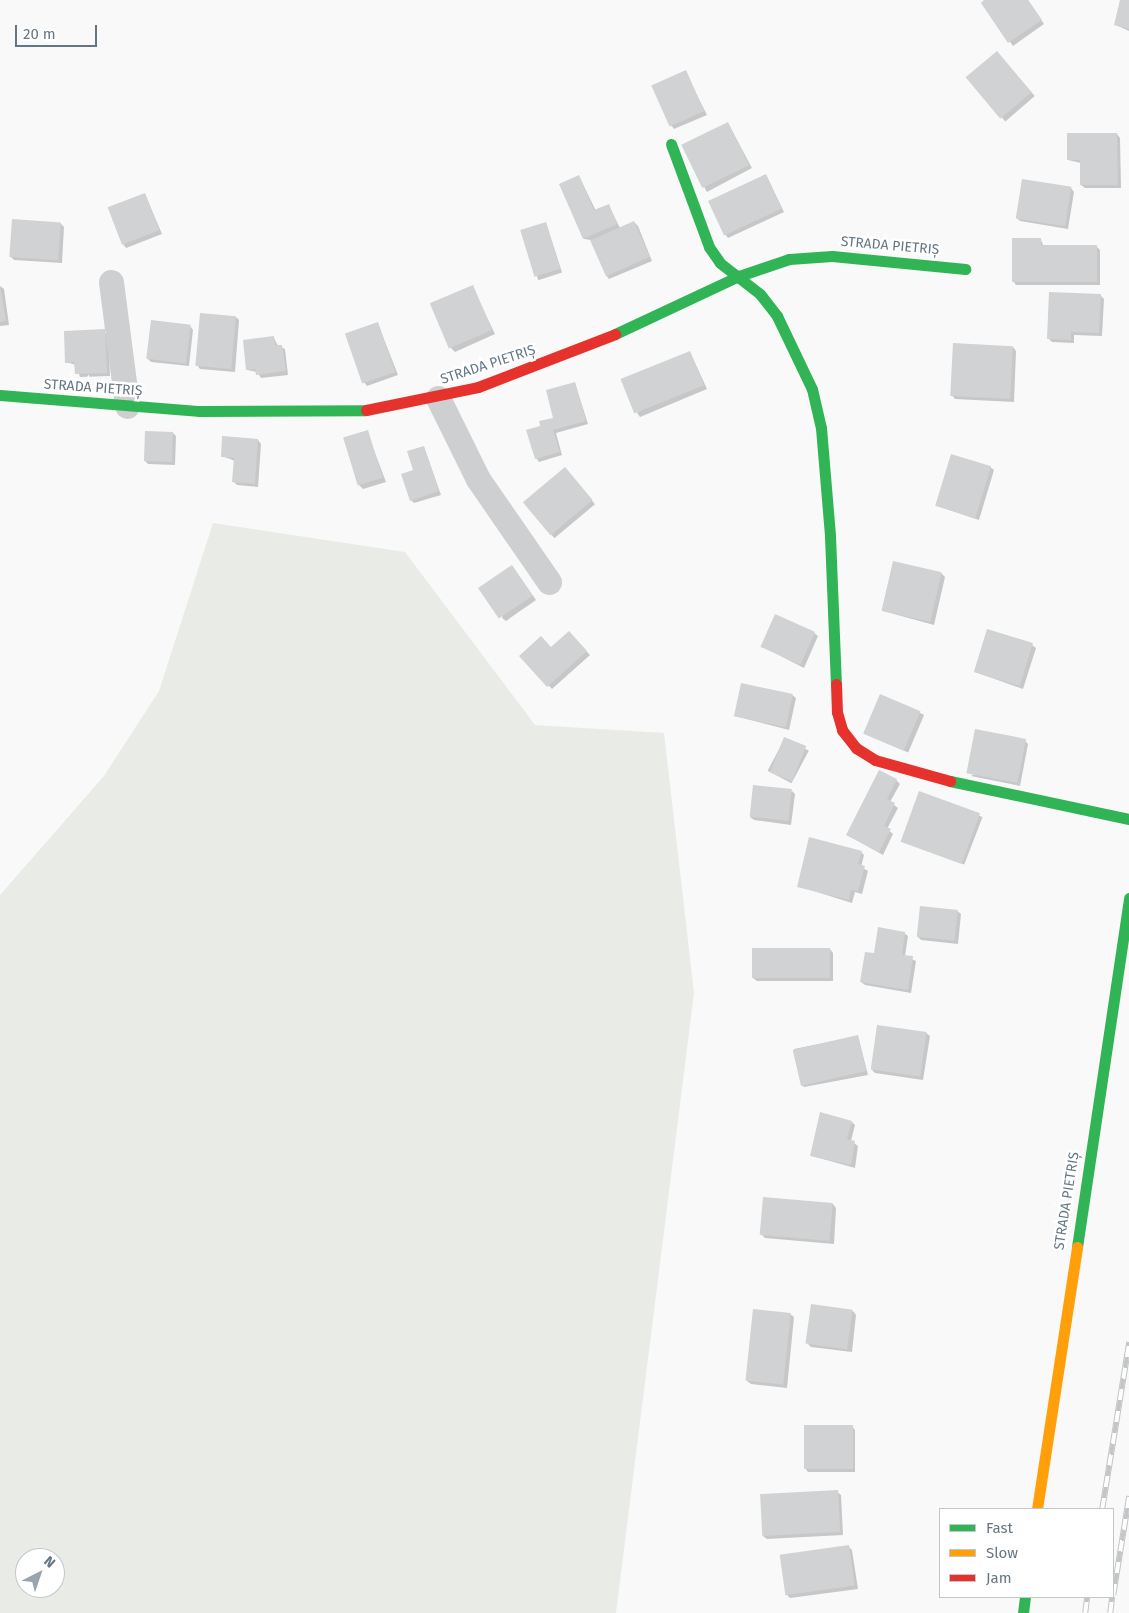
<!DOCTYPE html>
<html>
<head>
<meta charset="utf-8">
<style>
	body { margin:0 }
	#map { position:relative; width:1129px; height:1613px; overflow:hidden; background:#f9f9f9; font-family:"Fira Sans",sans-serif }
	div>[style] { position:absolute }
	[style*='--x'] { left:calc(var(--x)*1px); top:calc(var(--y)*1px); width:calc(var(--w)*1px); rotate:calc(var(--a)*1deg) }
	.green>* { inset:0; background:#e8ebe6 }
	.shadow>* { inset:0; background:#0003; transform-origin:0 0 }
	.building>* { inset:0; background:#d0d2d3; transform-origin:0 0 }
	.street>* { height:25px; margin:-12.5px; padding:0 12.5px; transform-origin:12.5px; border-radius:12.5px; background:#cecfd0 }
	.fast>* { height:11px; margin:-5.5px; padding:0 5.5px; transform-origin:5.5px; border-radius:5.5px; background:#30b455 }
	.slow>* { height:11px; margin:-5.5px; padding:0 5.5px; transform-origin:5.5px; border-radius:5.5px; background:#ff9f0a }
	.jam>* { height:11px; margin:-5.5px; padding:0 5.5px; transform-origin:5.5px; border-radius:5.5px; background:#e5322d }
	.rail>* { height:5.5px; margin-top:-2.75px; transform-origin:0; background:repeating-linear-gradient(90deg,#fff 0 11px,#c3c5c6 0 22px); box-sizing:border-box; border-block:1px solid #c3c5c6 }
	span { translate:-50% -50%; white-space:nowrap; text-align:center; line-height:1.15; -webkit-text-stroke:5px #fff; paint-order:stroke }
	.street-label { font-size:14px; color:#657683 }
	.legend { position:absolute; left:939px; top:1508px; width:175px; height:90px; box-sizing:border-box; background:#fff; border:1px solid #c1c8cd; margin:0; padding:6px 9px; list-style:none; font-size:15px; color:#657683 }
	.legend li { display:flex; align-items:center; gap:10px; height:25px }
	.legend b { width:25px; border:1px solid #c1c8cd }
	.north { position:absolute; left:15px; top:1548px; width:50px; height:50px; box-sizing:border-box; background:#fff; border:1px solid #c1c8cd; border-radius:50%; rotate:41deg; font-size:14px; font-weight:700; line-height:20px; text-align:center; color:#657683 }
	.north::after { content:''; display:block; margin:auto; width:18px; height:22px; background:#99a4ac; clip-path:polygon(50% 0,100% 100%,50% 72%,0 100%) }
	.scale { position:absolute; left:15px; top:25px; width:82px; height:22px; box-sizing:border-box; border:2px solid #657683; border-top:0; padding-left:6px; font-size:15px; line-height:18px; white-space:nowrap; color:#657683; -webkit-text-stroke:4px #fff; paint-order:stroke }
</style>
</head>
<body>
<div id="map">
	<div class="green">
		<div style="clip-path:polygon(evenodd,213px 523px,405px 552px,535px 725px,664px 733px,694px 993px,616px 1613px,0 1613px,0 895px,104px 776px,159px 691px,213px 523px,25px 1558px,55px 1558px,55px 1588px,25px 1588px,25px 1558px)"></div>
	</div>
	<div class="shadow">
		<div style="clip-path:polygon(987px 0,1028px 0,1044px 24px,1013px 46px,982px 3px)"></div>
		<div style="clip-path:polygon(1122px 0,1129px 0,1129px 31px,1116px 25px)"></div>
		<div style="left:1000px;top:56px;width:53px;height:39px;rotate:49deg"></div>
		<div style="clip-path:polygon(685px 72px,707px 115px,674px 129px,671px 125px)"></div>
		<div style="left:728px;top:123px;width:51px;height:51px;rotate:62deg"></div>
		<div style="clip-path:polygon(1117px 134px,1120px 138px,1121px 188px,1085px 188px,1081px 185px,1081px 163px,1068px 160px)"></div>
		<div style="clip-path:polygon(766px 175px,784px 212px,728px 238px,725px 234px)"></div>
		<div style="clip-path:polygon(579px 176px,596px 211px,609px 206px,620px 228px,634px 222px,638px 226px,652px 261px,609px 279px,606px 275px,591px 240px,584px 239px,561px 184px)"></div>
		<div style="clip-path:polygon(1071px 188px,1074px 192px,1068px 229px,1020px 221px,1016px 217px)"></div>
		<div style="clip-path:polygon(145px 194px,162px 234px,126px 248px,123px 244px)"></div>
		<div style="clip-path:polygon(60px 223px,64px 227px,62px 263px,14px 260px,11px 257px)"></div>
		<div style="left:546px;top:223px;width:52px;height:25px;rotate:72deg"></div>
		<div style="clip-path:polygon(1041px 240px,1044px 247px,1097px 247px,1100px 250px,1100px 285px,1016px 285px,1013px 281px)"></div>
		<div style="clip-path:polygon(0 286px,4px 289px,9px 325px,0 326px)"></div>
		<div style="clip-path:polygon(472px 286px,495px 334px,455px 352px,451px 348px)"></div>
		<div style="clip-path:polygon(1100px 295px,1104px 299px,1102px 336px,1074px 335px,1074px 343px,1052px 342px,1049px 339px)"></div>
		<div style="clip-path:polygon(236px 317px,239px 320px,235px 372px,200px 369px,197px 365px)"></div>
		<div style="clip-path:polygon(378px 324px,398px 375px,367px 386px,364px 382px)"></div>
		<div style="clip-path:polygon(190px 326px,193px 330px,189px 366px,151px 362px,148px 359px)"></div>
		<div style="clip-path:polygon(65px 332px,108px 334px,110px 376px,80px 377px,76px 365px,66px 362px)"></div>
		<div style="clip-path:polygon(274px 338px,278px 346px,285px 349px,288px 375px,261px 378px,257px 372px,247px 370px)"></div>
		<div style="clip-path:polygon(1013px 347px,1016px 351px,1014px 402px,955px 399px,952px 395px)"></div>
		<div style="clip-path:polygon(690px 352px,707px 389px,640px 417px,637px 413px)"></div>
		<div style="clip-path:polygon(575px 383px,588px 424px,556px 433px,562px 455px,539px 462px,536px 458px,541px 427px,555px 419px)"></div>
		<div style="clip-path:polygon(367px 432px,386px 482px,363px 489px,359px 485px)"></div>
		<div style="clip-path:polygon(173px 433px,176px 436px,175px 465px,148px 464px,145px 461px)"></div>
		<div style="clip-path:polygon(258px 440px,261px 444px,258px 487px,237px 485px,233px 481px,235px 461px,222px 456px)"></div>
		<div style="clip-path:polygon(424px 447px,441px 495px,414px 503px,411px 500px,415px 471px)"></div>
		<div style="clip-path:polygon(990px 467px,994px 470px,979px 520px,937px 506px)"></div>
		<div style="left:568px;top:472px;width:42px;height:53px;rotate:50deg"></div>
		<div style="clip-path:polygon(515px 570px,536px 600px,506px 621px,502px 618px)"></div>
		<div style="clip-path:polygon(941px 573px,945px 577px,934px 625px,883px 611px)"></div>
		<div style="clip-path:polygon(814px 633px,818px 636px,804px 668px,761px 646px)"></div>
		<div style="clip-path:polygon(572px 636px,590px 655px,552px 689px,521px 656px,551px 649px)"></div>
		<div style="clip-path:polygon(1032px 645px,1036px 648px,1023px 689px,975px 672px)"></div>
		<div style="clip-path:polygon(792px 695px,796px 698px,789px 730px,735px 716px)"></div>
		<div style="left:880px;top:696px;width:48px;height:41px;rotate:23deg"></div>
		<div style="left:785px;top:738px;width:27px;height:37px;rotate:28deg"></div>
		<div style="clip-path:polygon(1025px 741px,1028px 744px,1020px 786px,971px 776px)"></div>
		<div style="clip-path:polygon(896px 780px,900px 784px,890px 802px,898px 808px,887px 829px,893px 834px,883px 855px,847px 835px)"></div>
		<div style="clip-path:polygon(792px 791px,795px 794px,791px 825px,754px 820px,750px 817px)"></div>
		<div style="left:920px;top:793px;width:67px;height:51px;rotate:21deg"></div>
		<div style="clip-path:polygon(861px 852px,864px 855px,861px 867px,868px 871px,862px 894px,855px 892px,852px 903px,798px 886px)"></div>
		<div style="clip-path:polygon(957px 911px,961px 914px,958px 944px,921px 940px,918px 937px)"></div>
		<div style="clip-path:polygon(904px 933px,908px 936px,905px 956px,916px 961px,911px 993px,865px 985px,861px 982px,875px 955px)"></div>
		<div style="clip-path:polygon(830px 949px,833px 953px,833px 981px,757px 981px,753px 978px)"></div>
		<div style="clip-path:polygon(926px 1033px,930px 1036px,923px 1080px,875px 1073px,872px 1070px)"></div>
		<div style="clip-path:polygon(858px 1036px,868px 1075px,804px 1087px,801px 1084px,794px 1049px)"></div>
		<div style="clip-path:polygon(852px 1122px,855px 1125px,851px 1141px,858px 1146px,855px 1168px,812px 1156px)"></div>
		<div style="clip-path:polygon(833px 1204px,836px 1208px,834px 1244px,765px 1238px,761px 1234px)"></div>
		<div style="clip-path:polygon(853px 1311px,856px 1315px,852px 1352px,811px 1347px,808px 1344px)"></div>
		<div style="clip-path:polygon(790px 1314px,794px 1317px,787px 1388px,751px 1384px,747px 1381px)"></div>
		<div style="clip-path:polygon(852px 1426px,855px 1430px,855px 1472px,808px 1472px,805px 1468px)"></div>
		<div style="clip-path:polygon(837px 1492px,841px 1495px,843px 1535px,767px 1539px,763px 1536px)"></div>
		<div style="clip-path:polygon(849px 1547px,852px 1550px,858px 1589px,790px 1598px,786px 1594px)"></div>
	</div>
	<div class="building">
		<div style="clip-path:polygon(984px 0,1028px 0,1042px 20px,1008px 43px,981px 3px)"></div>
		<div style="clip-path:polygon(1120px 0,1129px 0,1129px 29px,1114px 25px)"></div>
		<div style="left:997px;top:51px;width:54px;height:41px;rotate:50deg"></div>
		<div style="left:686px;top:70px;width:45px;height:38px;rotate:66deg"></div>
		<div style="left:728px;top:122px;width:48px;height:52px;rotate:64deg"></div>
		<div style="clip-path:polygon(1067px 133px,1117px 133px,1118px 185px,1080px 185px,1080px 160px,1067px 160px)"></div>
		<div style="left:766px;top:174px;width:38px;height:64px;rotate:65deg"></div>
		<div style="clip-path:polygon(579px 175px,594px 210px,609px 204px,617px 224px,583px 239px,559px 184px)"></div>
		<div style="left:1022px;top:179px;width:50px;height:40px;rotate:9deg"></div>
		<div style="left:145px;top:193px;width:40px;height:40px;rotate:69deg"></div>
		<div style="left:12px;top:219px;width:49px;height:38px;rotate:4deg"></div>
		<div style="left:634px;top:221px;width:39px;height:48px;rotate:66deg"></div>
		<div style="left:546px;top:222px;width:49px;height:27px;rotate:73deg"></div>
		<div style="clip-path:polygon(1012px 238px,1041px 238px,1041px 245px,1097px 245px,1097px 282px,1012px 282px)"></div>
		<div style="left:473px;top:285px;width:49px;height:47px;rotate:67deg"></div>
		<div style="clip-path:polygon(0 286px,6px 321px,0 322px)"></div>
		<div style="clip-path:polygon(1049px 292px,1101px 294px,1099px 333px,1071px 332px,1071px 340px,1047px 339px)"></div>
		<div style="left:200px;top:313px;width:36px;height:53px;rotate:5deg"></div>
		<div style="left:151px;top:320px;width:40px;height:39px;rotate:7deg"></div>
		<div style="left:378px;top:322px;width:53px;height:35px;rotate:71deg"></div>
		<div style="clip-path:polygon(105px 329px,107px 373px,75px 374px,74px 362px,65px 363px,64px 331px)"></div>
		<div style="clip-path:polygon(274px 336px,275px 345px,282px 345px,286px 371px,256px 375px,255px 369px,246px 370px,243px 340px)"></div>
		<div style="left:953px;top:343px;width:60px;height:53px;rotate:3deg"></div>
		<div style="left:690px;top:351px;width:37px;height:75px;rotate:68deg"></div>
		<div style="clip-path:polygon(575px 382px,586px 421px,553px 430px,560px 452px,535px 459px,526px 430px,540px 426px,539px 421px,553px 418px,546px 390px)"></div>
		<div style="left:368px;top:430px;width:50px;height:26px;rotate:73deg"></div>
		<div style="left:145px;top:431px;width:28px;height:30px;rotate:2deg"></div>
		<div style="clip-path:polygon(222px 436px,258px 439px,255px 484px,232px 482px,234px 458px,221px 457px)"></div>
		<div style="clip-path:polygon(424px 446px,439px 491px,410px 501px,401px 474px,413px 470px,407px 451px)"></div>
		<div style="left:951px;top:454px;width:42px;height:54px;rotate:17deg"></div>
		<div style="left:565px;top:467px;width:43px;height:55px;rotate:50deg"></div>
		<div style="left:893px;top:561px;width:50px;height:51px;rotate:13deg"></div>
		<div style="left:512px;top:565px;width:37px;height:41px;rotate:56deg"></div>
		<div style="left:775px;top:614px;width:44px;height:36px;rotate:24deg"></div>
		<div style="left:987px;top:629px;width:48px;height:45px;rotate:17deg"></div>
		<div style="clip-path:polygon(569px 631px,587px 651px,547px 687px,519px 656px,541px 636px,551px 647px)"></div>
		<div style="left:741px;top:683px;width:53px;height:34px;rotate:12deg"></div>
		<div style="left:880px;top:694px;width:44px;height:43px;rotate:23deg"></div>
		<div style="left:975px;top:729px;width:52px;height:45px;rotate:11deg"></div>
		<div style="left:784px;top:737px;width:24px;height:38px;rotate:22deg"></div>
		<div style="clip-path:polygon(879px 770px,897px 779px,887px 799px,895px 803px,884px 826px,891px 829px,879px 852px,846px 835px)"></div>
		<div style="left:753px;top:785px;width:39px;height:32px;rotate:6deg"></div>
		<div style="left:919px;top:791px;width:65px;height:54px;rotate:20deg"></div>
		<div style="clip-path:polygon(809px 837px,862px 851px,858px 864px,865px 866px,858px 891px,851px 890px,849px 900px,797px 887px)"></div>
		<div style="left:920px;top:906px;width:38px;height:31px;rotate:6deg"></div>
		<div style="clip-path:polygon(878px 927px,905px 932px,902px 955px,913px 956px,908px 990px,860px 982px,865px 952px,874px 953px)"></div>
		<div style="left:830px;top:948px;width:30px;height:78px;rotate:90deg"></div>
		<div style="left:877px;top:1025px;width:50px;height:45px;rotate:8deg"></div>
		<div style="left:858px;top:1035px;width:37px;height:67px;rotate:77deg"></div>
		<div style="clip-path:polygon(820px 1112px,852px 1121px,847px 1139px,855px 1141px,851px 1165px,810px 1156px)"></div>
		<div style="left:763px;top:1197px;width:70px;height:38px;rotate:5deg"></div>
		<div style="left:811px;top:1304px;width:42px;height:40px;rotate:8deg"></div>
		<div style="left:753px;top:1309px;width:38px;height:72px;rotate:6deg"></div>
		<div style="left:804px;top:1425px;width:49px;height:44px"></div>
		<div style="left:838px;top:1490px;width:42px;height:78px;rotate:87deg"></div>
		<div style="left:849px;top:1545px;width:41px;height:70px;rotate:82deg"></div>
	</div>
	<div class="street">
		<div style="--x:111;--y:282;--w:125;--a:82.6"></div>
		<div style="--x:438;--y:398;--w:90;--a:63.7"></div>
		<div style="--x:478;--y:479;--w:125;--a:55.4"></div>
	</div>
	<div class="fast">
		<div style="--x:671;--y:144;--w:110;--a:69.7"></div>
		<div style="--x:709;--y:247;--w:19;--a:55"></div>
		<div style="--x:720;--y:263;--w:51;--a:37.8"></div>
		<div style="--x:760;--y:294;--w:28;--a:52"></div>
		<div style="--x:777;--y:316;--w:81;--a:64.4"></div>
		<div style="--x:812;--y:389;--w:40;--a:77"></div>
		<div style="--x:821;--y:428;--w:108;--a:85.2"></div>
		<div style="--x:830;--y:536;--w:148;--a:87.7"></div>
		<div style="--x:615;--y:334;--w:137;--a:-25.1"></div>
		<div style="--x:739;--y:276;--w:53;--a:-18.8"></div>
		<div style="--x:789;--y:259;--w:43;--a:-4"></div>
		<div style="--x:832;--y:256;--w:134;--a:5.6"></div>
		<div style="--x:0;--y:395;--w:201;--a:4.6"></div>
		<div style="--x:200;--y:411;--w:166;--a:-0.3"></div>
		<div style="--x:950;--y:781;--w:183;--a:12"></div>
		<div style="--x:1077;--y:1247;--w:353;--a:-81.5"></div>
		<div style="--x:1023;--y:1613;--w:16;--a:-83"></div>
	</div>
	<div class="slow">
		<div style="--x:1037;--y:1509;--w:265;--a:-81.3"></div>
	</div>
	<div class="jam">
		<div style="--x:366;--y:410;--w:114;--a:-11.6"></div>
		<div style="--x:478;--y:387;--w:147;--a:-21.1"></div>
		<div style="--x:836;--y:684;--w:28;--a:88"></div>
		<div style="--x:837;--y:712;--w:19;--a:74"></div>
		<div style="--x:842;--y:730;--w:23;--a:52"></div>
		<div style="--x:856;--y:748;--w:22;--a:32"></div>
		<div style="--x:875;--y:760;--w:78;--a:15.6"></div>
	</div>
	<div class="rail">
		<div style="--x:1102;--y:1509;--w:169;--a:-80.8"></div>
		<div style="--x:1113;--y:1595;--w:100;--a:-80.8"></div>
		<div style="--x:1085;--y:1613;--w:16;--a:-83"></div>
		<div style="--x:1110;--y:1613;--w:16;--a:-83"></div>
	</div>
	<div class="street-label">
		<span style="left:890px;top:246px;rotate:5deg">STRADA PIETRIȘ</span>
		<span style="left:488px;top:365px;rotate:-18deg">STRADA PIETRIȘ</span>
		<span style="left:93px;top:388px;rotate:4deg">STRADA PIETRIȘ</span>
		<span style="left:1067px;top:1201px;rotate:-81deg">STRADA PIETRIȘ</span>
	</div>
	<ul class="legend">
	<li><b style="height:6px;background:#30b455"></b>Fast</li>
	<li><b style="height:6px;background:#ff9f0a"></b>Slow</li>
	<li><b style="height:6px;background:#e5322d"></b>Jam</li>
	</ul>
	<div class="north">N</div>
	<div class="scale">20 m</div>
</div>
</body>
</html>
